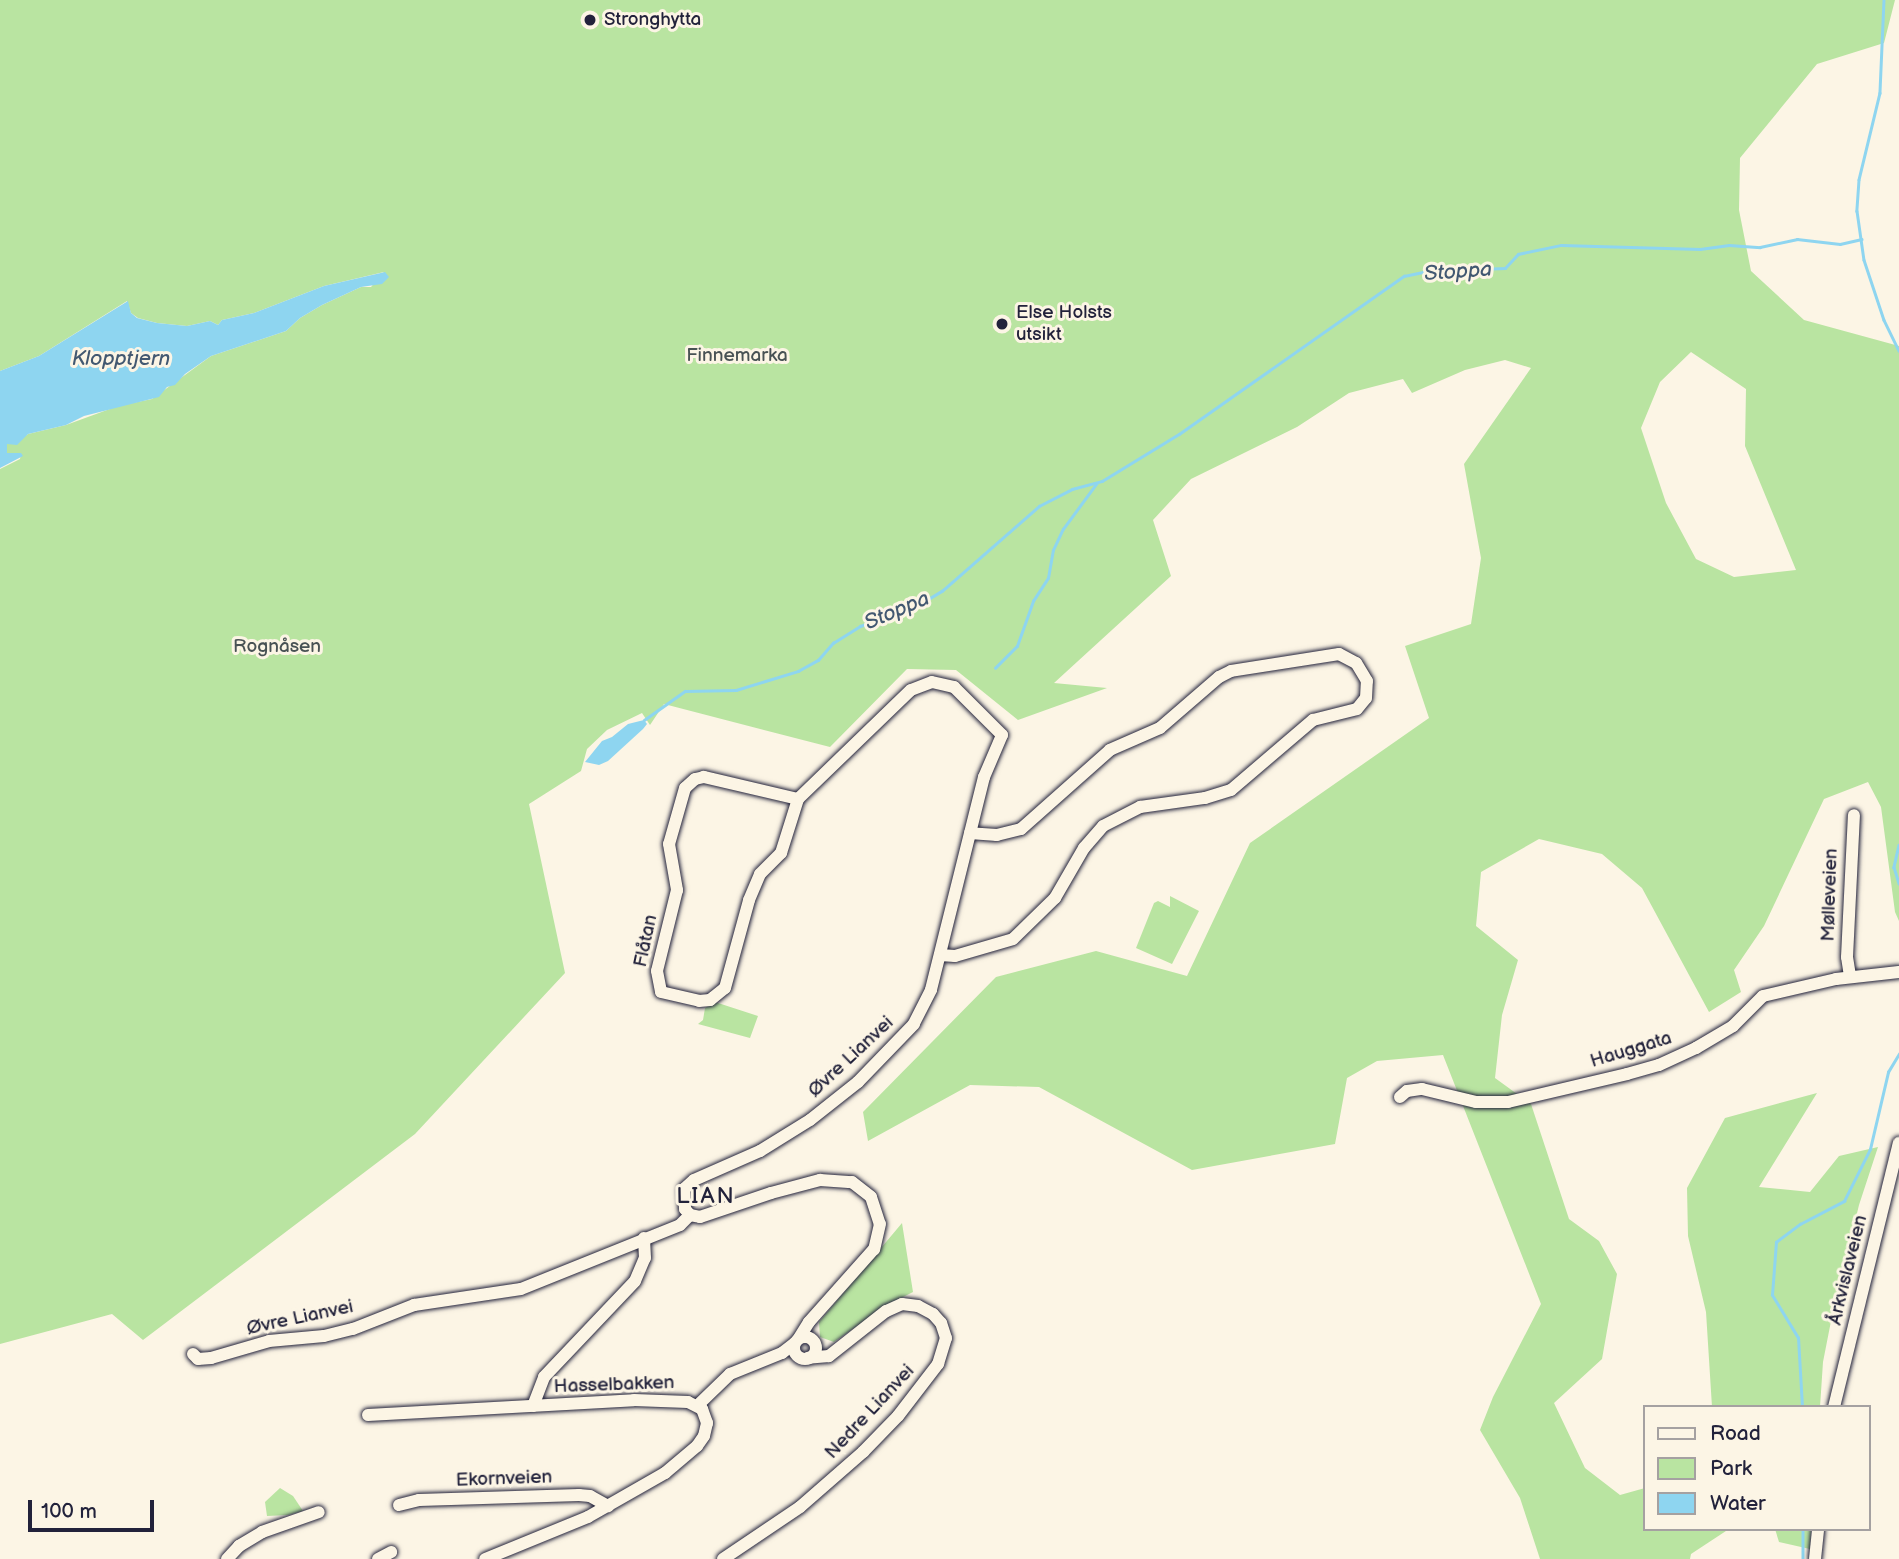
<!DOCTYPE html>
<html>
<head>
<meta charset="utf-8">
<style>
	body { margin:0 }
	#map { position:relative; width:1899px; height:1559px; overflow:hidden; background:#fcf5e5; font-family:"Balsamiq Sans",sans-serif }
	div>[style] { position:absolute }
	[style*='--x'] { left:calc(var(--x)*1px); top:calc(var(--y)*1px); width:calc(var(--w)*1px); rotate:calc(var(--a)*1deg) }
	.green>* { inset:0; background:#b9e4a1 }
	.water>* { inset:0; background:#8ed5f0 }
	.stream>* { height:2.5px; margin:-1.25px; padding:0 1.25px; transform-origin:1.25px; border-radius:1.25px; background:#8ed5f0 }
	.roads { filter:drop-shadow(0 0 2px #22223b) drop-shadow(0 0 2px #22223b) }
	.minor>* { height:12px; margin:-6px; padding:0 6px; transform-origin:6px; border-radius:6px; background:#fcf5e5 }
	.minor>.ring { margin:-6px; padding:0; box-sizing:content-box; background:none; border:12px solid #fcf5e5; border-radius:50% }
	.dots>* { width:19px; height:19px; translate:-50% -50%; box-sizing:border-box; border:4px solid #fcf5e5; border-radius:50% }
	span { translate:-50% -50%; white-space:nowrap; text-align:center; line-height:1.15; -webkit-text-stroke:6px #fcf5e5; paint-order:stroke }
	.poi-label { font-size:19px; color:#22223b }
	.left { translate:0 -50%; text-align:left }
	.park-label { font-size:19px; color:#485254 }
	.street-label { font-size:19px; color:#22223b }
	.water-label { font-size:21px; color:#425871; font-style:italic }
	.quarter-label { font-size:23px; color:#22223b; letter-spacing:2px }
	.legend { position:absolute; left:1643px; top:1405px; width:228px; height:126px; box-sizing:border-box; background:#fcf5e5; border:2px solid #a5a1a1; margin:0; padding:9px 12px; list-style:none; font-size:21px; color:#22223b }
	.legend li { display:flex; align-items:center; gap:14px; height:35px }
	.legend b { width:35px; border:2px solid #a5a1a1 }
	.scale { position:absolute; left:28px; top:1500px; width:126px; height:32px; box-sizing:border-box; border:4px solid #22223b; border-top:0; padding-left:9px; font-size:21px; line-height:24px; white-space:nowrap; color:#22223b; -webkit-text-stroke:5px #fcf5e5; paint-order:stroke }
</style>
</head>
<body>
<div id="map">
	<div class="green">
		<div style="clip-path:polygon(evenodd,0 0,1895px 0,1884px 43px,1817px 64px,1740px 158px,1739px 210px,1751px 271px,1804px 320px,1899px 346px,1899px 921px,1895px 912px,1881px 807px,1868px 782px,1824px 799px,1764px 926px,1734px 970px,1741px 992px,1709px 1012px,1642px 888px,1602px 854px,1539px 839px,1481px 872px,1476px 926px,1518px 960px,1502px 1015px,1495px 1078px,1531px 1104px,1569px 1219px,1599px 1241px,1617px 1274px,1602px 1359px,1554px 1403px,1585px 1468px,1620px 1495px,1645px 1488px,1645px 1529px,1729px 1529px,1691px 1554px,1690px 1559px,1540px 1559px,1520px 1498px,1480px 1430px,1493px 1397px,1541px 1304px,1443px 1055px,1377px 1061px,1347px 1078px,1335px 1144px,1192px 1170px,1039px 1087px,970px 1085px,868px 1141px,863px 1112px,996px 977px,1096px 951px,1187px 976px,1250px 843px,1429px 718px,1405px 646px,1471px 624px,1481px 558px,1464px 464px,1531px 368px,1505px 360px,1465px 370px,1412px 393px,1403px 379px,1349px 393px,1297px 427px,1191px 479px,1153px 520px,1171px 576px,1054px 683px,1107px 688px,1018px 720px,956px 670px,907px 669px,830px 747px,664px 704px,650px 725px,642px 713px,607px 730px,587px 749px,581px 771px,529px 804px,565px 973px,415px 1134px,143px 1340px,112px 1314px,0 1344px,0 469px,20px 459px,21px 453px,7px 453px,7px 444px,14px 444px,28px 434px,66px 425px,118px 406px,152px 399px,211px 356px,286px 331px,300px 318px,322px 305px,361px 287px,371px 287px,384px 272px,324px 286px,254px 313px,222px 320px,218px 325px,210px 321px,187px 326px,157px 323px,138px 318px,131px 313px,127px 301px,39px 356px,0 371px,0 0,1691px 352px,1746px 389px,1745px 446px,1796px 570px,1734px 577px,1696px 559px,1666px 503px,1641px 428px,1660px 382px,1691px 352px)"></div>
		<div style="clip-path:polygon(1170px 896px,1199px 911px,1172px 964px,1136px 948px,1154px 903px,1158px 901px,1170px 907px)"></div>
		<div style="clip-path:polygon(715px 1002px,758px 1016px,750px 1038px,698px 1024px,703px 1020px,705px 1008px)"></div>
		<div style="clip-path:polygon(1817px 1093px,1759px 1187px,1810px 1192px,1839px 1156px,1878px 1147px,1859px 1205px,1832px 1316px,1823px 1362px,1820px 1407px,1712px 1407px,1706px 1312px,1688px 1236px,1687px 1188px,1725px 1118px)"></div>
		<div style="clip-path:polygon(902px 1223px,913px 1292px,887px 1305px,834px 1342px,820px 1337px,819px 1322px)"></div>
		<div style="clip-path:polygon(280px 1488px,293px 1496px,303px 1511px,288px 1515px,267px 1516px,265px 1502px)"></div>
		<div style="clip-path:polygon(1775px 1529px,1811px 1529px,1810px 1549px,1779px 1542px)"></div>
	</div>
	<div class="water">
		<div style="clip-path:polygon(385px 272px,389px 277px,382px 284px,361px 287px,322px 305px,300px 318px,286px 331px,211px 356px,185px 374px,175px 385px,167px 387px,159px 397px,84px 416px,66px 425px,28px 434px,17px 445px,7px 444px,7px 453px,21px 453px,23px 456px,0 468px,0 371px,39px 356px,128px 301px,131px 313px,137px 318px,157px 323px,187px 326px,210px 321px,218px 325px,222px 320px,254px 313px,324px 286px)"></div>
		<div style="clip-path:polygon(644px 720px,647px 724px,643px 729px,608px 761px,599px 765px,585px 762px,602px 741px,612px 737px,628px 724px)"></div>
	</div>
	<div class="stream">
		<div style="--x:1884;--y:0;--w:93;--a:92.5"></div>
		<div style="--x:1880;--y:93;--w:89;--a:103.6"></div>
		<div style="--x:1859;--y:180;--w:31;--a:94"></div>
		<div style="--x:1857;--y:211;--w:49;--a:81.9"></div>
		<div style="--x:1864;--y:260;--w:63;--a:71.6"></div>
		<div style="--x:1884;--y:320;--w:34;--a:64"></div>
		<div style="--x:995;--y:668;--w:31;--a:-45"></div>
		<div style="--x:1017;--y:646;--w:48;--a:-70.4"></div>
		<div style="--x:1033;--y:601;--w:27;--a:-57"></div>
		<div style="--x:1048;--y:578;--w:28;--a:-80"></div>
		<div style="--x:1053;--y:550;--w:23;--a:-65"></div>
		<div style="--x:1063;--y:529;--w:56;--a:-53.7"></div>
		<div style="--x:644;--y:720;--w:50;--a:-35.3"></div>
		<div style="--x:685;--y:691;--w:51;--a:-1.1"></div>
		<div style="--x:736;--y:690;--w:65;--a:-17"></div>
		<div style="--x:798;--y:671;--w:23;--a:-29"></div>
		<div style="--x:818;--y:660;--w:23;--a:-49"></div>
		<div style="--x:833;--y:643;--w:32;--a:-32"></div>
		<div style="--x:860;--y:626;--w:52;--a:-17.7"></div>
		<div style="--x:910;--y:610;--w:37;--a:-31"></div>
		<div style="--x:942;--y:591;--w:129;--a:-41.2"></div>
		<div style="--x:1039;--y:506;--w:37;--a:-27"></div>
		<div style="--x:1072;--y:489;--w:31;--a:-15"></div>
		<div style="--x:1102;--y:481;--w:90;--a:-31.4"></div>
		<div style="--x:1179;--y:434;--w:275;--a:-35.1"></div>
		<div style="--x:1404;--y:276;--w:25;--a:-12"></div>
		<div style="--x:1428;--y:271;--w:77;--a:-2.2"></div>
		<div style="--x:1505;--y:268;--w:19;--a:-47"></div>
		<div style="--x:1518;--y:254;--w:44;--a:-11.8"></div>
		<div style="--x:1561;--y:245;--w:139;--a:1.6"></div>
		<div style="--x:1700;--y:249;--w:29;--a:-8"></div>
		<div style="--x:1729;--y:245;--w:31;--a:4"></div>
		<div style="--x:1760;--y:247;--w:38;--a:-12"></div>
		<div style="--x:1797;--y:239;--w:43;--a:6.6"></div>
		<div style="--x:1840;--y:244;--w:22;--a:-13"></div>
		<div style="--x:1899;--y:845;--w:23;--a:103"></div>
		<div style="--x:1894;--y:867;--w:17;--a:73"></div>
		<div style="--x:1802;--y:1407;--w:69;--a:-93.3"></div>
		<div style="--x:1798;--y:1338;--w:50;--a:-121.2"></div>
		<div style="--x:1772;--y:1295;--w:53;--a:-85.7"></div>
		<div style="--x:1776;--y:1242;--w:30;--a:-37"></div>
		<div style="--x:1800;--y:1224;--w:50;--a:-27.6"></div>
		<div style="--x:1844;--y:1201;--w:58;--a:-63.4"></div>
		<div style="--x:1870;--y:1149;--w:79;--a:-76.8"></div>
		<div style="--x:1888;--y:1072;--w:21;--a:-59"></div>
		<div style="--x:1803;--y:1529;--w:30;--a:90"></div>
	</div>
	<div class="roads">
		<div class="minor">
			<div style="--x:798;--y:799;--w:97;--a:-166.8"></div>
			<div style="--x:704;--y:777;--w:9;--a:167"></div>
			<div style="--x:695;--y:779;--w:13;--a:138"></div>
			<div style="--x:685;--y:788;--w:58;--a:105.9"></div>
			<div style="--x:669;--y:844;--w:47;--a:80.1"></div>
			<div style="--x:677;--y:890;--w:83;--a:103.9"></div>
			<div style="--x:657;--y:971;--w:21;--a:79"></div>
			<div style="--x:661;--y:992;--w:39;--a:13"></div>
			<div style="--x:699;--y:1001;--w:11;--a:-5"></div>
			<div style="--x:710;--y:1000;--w:19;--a:-39"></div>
			<div style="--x:725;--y:988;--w:91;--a:-74.7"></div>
			<div style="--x:749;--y:900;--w:28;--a:-67"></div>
			<div style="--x:760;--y:874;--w:30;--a:-45"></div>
			<div style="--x:781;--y:853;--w:57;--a:-72.5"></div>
			<div style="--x:798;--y:799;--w:157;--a:-44"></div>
			<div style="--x:911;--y:690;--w:22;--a:-21"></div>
			<div style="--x:932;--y:682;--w:23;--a:13"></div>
			<div style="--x:954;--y:687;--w:68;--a:45"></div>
			<div style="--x:1002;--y:735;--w:46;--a:113.2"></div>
			<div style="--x:984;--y:777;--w:219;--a:104"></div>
			<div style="--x:931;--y:990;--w:38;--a:117"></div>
			<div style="--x:914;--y:1024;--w:81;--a:134"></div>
			<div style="--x:858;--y:1082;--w:61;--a:141.6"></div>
			<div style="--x:810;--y:1120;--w:59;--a:148.2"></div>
			<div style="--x:760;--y:1151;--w:72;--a:156.3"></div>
			<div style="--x:694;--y:1180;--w:13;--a:138"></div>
			<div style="--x:684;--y:1189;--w:20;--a:87"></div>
			<div style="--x:685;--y:1209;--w:8;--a:50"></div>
			<div style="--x:690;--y:1215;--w:10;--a:11"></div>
			<div style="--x:700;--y:1217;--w:75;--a:-18.7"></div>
			<div style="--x:771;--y:1193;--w:51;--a:-14.9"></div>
			<div style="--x:820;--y:1180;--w:32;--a:4"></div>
			<div style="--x:852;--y:1182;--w:24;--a:38"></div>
			<div style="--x:871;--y:1197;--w:28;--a:72"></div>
			<div style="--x:880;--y:1224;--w:26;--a:103"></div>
			<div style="--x:874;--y:1249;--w:98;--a:131.7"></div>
			<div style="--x:809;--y:1322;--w:19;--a:122"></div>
			<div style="--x:940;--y:955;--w:15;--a:4"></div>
			<div style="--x:955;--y:956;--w:60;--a:-16.3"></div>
			<div style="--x:1013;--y:939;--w:59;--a:-44.3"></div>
			<div style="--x:1055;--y:898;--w:58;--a:-59.9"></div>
			<div style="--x:1084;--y:848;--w:29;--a:-49"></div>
			<div style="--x:1103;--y:826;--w:42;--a:-27.2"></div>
			<div style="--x:1140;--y:807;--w:66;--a:-7.9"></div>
			<div style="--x:1205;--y:798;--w:27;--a:-17"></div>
			<div style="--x:1231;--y:790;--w:108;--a:-40.5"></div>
			<div style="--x:1313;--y:720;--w:45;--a:-14"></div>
			<div style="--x:1357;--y:709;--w:14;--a:-51"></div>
			<div style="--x:1366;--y:698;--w:17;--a:-87"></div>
			<div style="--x:1367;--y:681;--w:21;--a:-121"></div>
			<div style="--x:1356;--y:663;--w:19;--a:-152"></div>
			<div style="--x:1339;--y:654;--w:109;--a:171.1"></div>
			<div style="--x:1231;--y:671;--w:13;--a:153"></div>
			<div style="--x:1219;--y:677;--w:78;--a:139.2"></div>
			<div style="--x:1160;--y:728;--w:55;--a:156.3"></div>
			<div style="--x:1110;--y:750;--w:119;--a:138.4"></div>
			<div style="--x:1021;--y:829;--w:25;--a:166"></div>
			<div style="--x:997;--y:835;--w:27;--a:-176"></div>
			<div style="--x:1850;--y:976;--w:19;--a:-99"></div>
			<div style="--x:1847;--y:957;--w:142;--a:-87.2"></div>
			<div style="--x:1400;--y:1097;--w:9;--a:-41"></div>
			<div style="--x:1407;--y:1091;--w:15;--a:-8"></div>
			<div style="--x:1422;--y:1089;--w:56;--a:13.5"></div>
			<div style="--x:1476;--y:1102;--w:32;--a:0"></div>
			<div style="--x:1508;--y:1102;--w:122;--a:-13.2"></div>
			<div style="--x:1627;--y:1074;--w:33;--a:-16"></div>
			<div style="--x:1659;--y:1065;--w:41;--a:-24.7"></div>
			<div style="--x:1696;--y:1048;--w:43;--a:-30.7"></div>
			<div style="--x:1733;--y:1026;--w:42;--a:-45"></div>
			<div style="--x:1763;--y:996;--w:75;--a:-13.1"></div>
			<div style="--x:1836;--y:979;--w:63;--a:-6.3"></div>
			<div class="ring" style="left:794px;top:1337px;width:10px;height:10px"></div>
			<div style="--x:193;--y:1354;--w:7;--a:45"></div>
			<div style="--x:198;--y:1359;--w:13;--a:-4"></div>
			<div style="--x:211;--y:1358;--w:60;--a:-16.3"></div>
			<div style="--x:269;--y:1341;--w:55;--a:-5.2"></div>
			<div style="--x:324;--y:1336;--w:30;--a:-14"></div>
			<div style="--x:353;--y:1329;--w:66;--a:-21.5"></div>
			<div style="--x:414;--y:1305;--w:108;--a:-8.5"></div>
			<div style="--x:521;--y:1289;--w:171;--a:-21.9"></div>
			<div style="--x:680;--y:1225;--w:14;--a:-45"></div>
			<div style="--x:698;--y:1405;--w:45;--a:-44.1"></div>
			<div style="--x:730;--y:1374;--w:56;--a:-22"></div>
			<div style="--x:782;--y:1353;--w:16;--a:-38"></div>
			<div style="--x:533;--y:1406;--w:31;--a:-69"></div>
			<div style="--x:544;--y:1377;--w:132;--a:-46.5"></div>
			<div style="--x:635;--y:1281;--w:25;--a:-67"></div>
			<div style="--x:645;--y:1258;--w:20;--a:-93"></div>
			<div style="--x:1834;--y:1407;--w:272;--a:-76.2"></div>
			<div style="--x:368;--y:1415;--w:266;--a:-3.2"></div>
			<div style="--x:634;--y:1400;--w:54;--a:2.1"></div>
			<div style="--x:688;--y:1402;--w:16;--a:27"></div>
			<div style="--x:702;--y:1409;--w:15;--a:70"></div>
			<div style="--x:707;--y:1423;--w:13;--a:103"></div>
			<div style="--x:704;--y:1436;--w:12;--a:125"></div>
			<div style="--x:697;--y:1446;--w:42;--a:139.8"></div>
			<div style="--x:665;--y:1473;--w:89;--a:150.3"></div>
			<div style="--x:588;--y:1517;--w:111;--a:157.8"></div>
			<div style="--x:399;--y:1505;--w:21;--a:-14"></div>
			<div style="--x:419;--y:1500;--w:160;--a:-1.8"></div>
			<div style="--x:579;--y:1495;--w:11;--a:5"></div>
			<div style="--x:590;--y:1496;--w:21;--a:29"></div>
			<div style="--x:227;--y:1559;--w:18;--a:-47"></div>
			<div style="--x:239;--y:1546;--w:27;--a:-31"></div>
			<div style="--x:262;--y:1532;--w:60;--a:-19.3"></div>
			<div style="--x:378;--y:1559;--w:15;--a:-28"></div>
			<div style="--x:723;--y:1559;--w:93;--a:-34"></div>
			<div style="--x:800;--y:1507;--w:84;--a:-41.1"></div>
			<div style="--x:863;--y:1452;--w:50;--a:-45.8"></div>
			<div style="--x:898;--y:1416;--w:66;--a:-52.4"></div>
			<div style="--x:938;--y:1364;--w:27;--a:-73"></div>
			<div style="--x:946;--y:1338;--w:16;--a:-108"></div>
			<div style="--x:941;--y:1323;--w:12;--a:-132"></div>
			<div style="--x:933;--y:1314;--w:17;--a:-152"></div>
			<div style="--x:918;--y:1306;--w:16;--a:-173"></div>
			<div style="--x:902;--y:1304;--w:17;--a:156"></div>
			<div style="--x:886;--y:1311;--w:73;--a:141.7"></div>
			<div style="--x:829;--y:1356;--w:21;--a:175"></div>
			<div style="--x:1815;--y:1559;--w:30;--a:-84"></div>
		</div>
	</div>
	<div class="dots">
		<div style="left:590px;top:20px;background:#22223b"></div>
		<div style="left:1002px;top:324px;background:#22223b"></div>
	</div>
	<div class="poi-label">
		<span class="left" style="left:604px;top:20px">Stronghytta</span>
		<span class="left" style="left:1016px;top:324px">Else Holsts<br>utsikt</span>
	</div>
	<div class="park-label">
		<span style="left:737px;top:356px">Finnemarka</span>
		<span style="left:277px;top:647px">Rognåsen</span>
	</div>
	<div class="street-label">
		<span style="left:1830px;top:895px;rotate:-88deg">Mølleveien</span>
		<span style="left:646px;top:941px;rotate:-78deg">Flåtan</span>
		<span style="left:1631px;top:1050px;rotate:-17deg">Hauggata</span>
		<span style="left:851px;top:1057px;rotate:-43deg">Øvre Lianvei</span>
		<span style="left:1848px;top:1270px;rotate:-76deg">Årkvislaveien</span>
		<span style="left:300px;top:1318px;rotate:-12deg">Øvre Lianvei</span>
		<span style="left:614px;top:1385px;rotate:-2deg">Hasselbakken</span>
		<span style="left:870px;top:1412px;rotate:-47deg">Nedre Lianvei</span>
		<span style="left:504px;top:1479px;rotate:-2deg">Ekornveien</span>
	</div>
	<div class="water-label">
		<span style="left:1458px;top:272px;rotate:-4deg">Stoppa</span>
		<span style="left:121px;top:359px">Klopptjern</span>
		<span style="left:897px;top:611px;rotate:-23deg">Stoppa</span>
	</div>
	<div class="quarter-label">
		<span style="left:706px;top:1196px">LIAN</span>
	</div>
	<ul class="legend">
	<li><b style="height:9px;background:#fcf5e5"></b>Road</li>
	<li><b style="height:19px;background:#b9e4a1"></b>Park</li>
	<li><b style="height:19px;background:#8ed5f0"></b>Water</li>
	</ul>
	<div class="scale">100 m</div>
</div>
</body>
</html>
